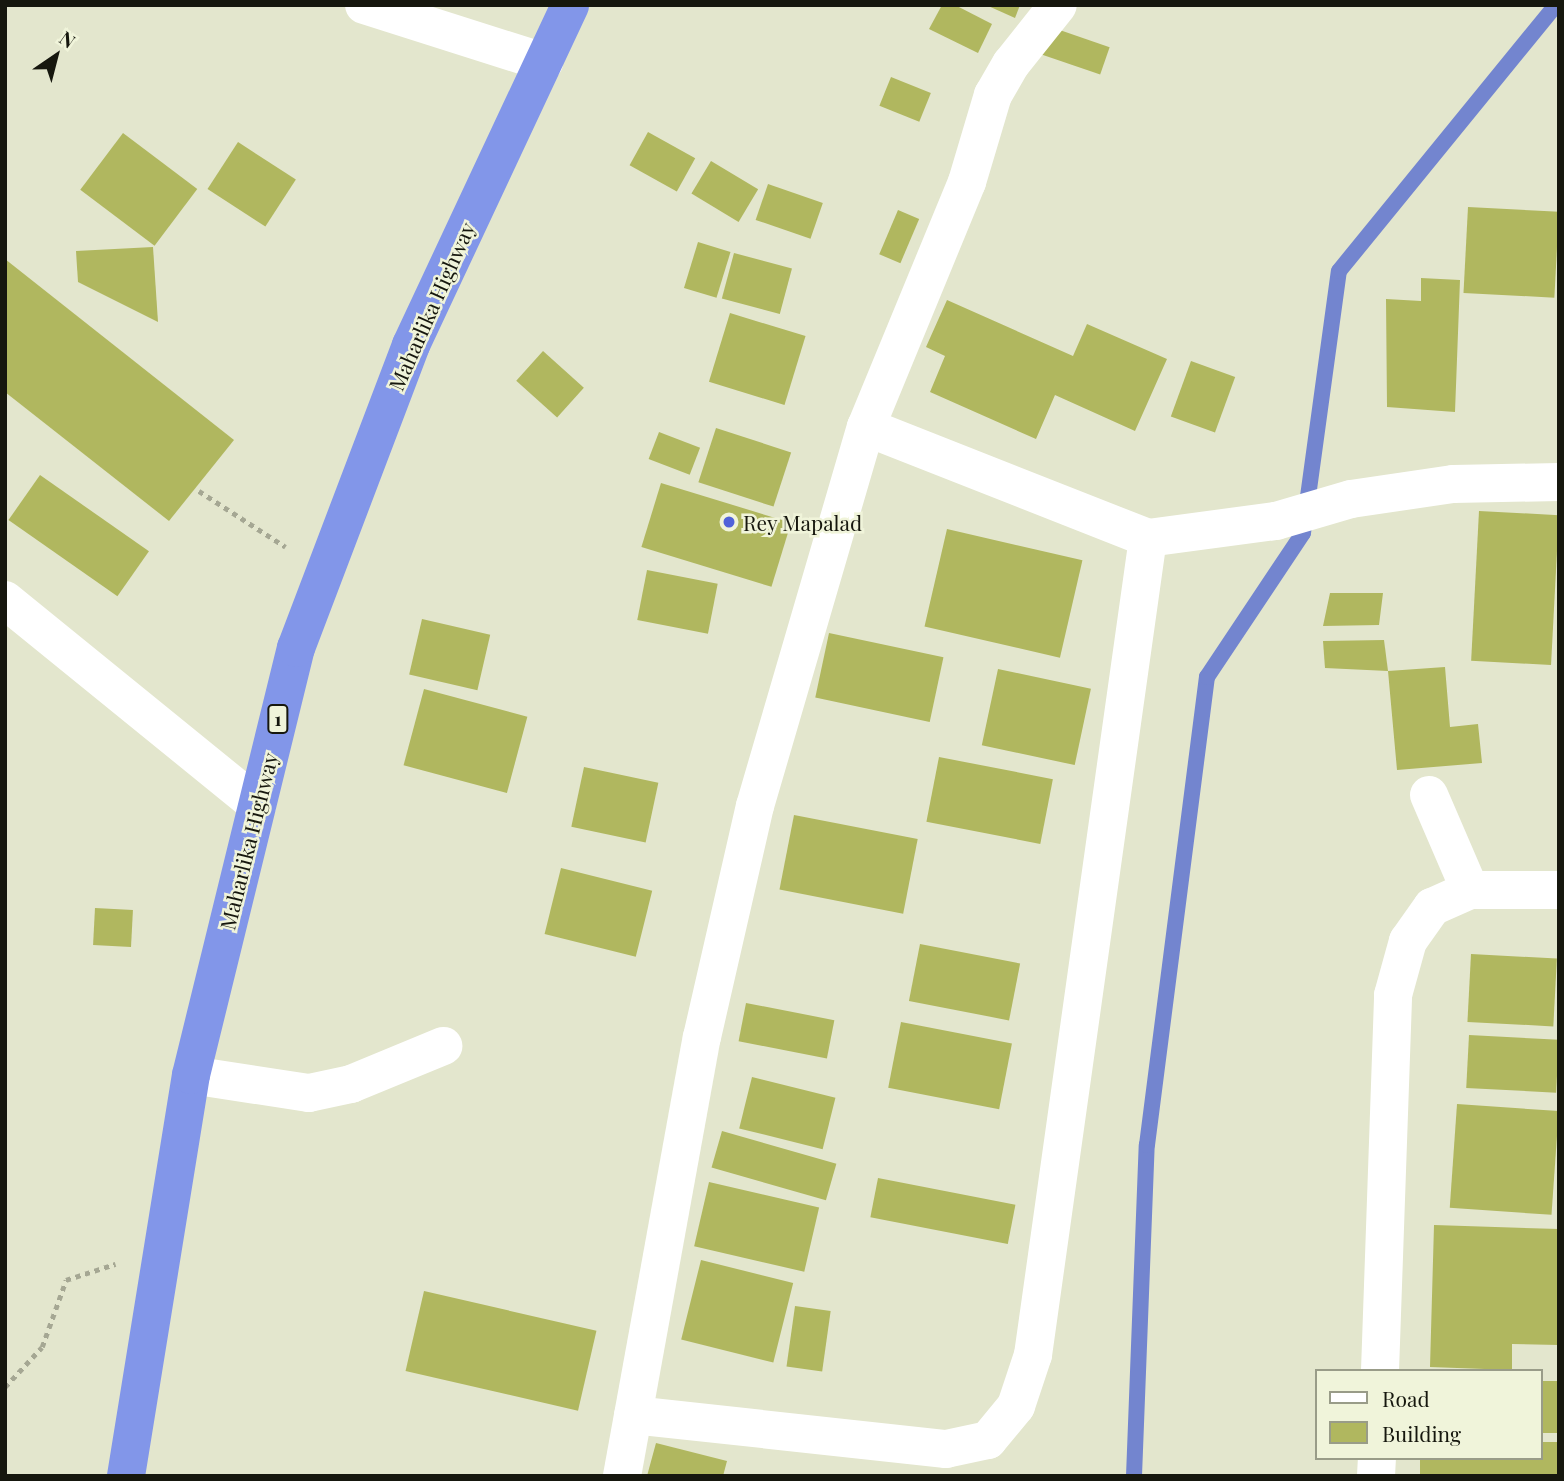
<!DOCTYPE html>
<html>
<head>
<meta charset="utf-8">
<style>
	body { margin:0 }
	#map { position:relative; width:1564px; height:1481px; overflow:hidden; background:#e3e6cd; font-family:"Playfair Display",serif }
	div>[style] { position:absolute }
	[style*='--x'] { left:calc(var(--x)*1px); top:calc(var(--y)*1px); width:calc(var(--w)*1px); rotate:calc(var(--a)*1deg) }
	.stream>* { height:16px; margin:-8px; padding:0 8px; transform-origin:8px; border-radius:8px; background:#7385cf }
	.building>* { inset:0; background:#b0b75f; transform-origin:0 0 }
	.path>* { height:4.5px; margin-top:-2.25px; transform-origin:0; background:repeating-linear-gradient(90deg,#a5a793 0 5px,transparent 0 10px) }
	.minor>* { height:38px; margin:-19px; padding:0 19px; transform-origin:19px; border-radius:19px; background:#fff }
	.highway>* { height:38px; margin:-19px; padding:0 19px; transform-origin:19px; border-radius:19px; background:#8296e9 }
	.dots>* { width:19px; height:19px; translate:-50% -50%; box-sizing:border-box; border:4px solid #f0f4da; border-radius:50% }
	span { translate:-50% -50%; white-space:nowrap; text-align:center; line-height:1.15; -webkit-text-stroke:5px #f0f4da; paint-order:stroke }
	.shield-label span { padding:2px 5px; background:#f0f4da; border:2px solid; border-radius:5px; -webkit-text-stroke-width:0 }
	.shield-label { font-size:19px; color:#16170e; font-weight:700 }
	.street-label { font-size:21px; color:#16170e }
	.poi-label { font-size:21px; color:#16170e }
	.left { translate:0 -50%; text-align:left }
	.frame { position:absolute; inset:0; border:7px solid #16170e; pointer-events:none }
	.legend { position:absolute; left:1315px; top:1369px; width:228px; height:91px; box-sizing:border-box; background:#f0f4da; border:2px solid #999c88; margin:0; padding:9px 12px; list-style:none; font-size:21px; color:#16170e }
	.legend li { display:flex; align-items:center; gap:14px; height:35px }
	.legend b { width:35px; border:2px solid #999c88 }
	.north { position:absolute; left:21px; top:21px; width:70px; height:70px; -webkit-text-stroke:5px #f0f4da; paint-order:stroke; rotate:35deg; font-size:19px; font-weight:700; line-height:28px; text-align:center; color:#16170e }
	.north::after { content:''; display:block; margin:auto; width:24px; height:32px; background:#16170e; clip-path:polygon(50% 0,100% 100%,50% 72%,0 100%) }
</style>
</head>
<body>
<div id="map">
	<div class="stream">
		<div style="--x:1134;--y:1476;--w:331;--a:-87.8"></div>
		<div style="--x:1147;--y:1145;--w:472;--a:-82.7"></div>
		<div style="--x:1207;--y:677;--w:173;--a:-56.3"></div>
		<div style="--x:1303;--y:533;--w:264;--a:-82.2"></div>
		<div style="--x:1339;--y:271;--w:343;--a:-50.8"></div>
	</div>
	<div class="building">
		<div style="clip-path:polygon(942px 5px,955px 5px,992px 24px,978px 53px,929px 29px)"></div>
		<div style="clip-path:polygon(986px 5px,1020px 5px,1015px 18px)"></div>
		<div style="left:1051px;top:27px;width:62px;height:29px;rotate:19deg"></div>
		<div style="left:891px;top:77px;width:43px;height:31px;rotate:22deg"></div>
		<div style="left:648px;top:132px;width:54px;height:38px;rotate:29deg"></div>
		<div style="left:123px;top:133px;width:93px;height:71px;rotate:37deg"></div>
		<div style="left:238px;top:142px;width:69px;height:56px;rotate:33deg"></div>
		<div style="left:711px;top:161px;width:55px;height:38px;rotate:31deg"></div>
		<div style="left:768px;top:184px;width:58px;height:38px;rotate:19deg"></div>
		<div style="left:1468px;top:207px;width:91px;height:86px;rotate:3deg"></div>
		<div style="left:898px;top:210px;width:23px;height:48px;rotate:23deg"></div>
		<div style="left:698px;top:242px;width:34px;height:48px;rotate:17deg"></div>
		<div style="clip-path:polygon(153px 247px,158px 322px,78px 282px,76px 251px)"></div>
		<div style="left:734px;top:253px;width:60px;height:47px;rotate:15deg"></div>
		<div style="clip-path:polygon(5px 259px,234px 440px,169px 521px,5px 392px)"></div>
		<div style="clip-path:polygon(1421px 278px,1460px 280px,1455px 412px,1387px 407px,1386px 299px,1421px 301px)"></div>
		<div style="clip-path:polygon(947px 300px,1073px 356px,1087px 324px,1167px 359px,1135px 431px,1055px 395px,1036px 439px,930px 392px,945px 356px,926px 347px)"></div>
		<div style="left:730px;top:313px;width:79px;height:72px;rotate:17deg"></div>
		<div style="left:543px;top:351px;width:55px;height:40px;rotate:42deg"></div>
		<div style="left:1191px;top:361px;width:47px;height:59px;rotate:20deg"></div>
		<div style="left:716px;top:428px;width:79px;height:57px;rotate:18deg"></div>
		<div style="left:659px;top:432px;width:44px;height:29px;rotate:21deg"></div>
		<div style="left:40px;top:475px;width:133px;height:55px;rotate:35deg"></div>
		<div style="left:661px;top:483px;width:136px;height:67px;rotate:17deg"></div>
		<div style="left:1479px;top:511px;width:80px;height:150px;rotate:3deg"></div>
		<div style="left:947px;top:529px;width:139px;height:100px;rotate:13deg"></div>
		<div style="left:647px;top:570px;width:72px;height:51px;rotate:11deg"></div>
		<div style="clip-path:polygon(1330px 593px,1383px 593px,1379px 625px,1323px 626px)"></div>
		<div style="left:422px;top:619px;width:70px;height:57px;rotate:13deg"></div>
		<div style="left:829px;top:633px;width:117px;height:66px;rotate:12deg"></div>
		<div style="clip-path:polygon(1384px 640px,1388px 671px,1325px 668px,1323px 641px)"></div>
		<div style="clip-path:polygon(1445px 667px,1450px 727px,1478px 724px,1482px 763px,1397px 770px,1388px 671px)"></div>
		<div style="left:998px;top:669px;width:95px;height:78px;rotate:12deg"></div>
		<div style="left:424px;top:689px;width:107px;height:79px;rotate:15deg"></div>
		<div style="left:939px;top:757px;width:116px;height:66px;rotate:11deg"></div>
		<div style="left:584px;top:767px;width:76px;height:61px;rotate:12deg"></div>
		<div style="left:794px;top:815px;width:126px;height:76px;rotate:11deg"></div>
		<div style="left:561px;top:868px;width:94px;height:68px;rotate:14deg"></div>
		<div style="left:95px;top:908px;width:38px;height:37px;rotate:3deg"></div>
		<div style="left:920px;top:944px;width:102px;height:58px;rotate:11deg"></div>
		<div style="left:1471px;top:954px;width:86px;height:68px;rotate:3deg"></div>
		<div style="left:746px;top:1003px;width:90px;height:39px;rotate:11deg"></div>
		<div style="left:901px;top:1022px;width:113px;height:67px;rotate:11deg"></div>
		<div style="left:1469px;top:1035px;width:90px;height:53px;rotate:3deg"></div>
		<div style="left:752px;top:1077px;width:86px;height:53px;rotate:14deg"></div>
		<div style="left:1457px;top:1104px;width:102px;height:104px;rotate:4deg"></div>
		<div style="left:722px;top:1131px;width:119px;height:38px;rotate:16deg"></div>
		<div style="left:878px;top:1178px;width:140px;height:40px;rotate:11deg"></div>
		<div style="left:709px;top:1182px;width:113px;height:66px;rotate:13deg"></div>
		<div style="clip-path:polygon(1434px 1225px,1559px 1229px,1559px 1345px,1512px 1344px,1512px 1370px,1430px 1367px)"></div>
		<div style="left:701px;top:1260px;width:95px;height:82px;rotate:14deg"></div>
		<div style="left:424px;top:1291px;width:177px;height:82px;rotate:13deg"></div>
		<div style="left:795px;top:1306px;width:36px;height:61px;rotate:8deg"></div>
		<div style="left:1541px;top:1381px;width:16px;height:52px"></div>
		<div style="clip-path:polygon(1541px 1442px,1559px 1442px,1559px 1476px,1420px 1476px,1420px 1458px,1541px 1458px)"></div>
		<div style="clip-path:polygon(656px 1443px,727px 1461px,723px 1476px,647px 1476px)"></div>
	</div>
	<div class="path">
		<div style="--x:199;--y:491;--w:103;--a:32.8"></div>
		<div style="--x:5;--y:1387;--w:54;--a:-47.2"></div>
		<div style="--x:42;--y:1347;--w:71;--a:-70.3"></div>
		<div style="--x:66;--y:1280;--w:52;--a:-18.1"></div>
	</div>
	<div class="minor">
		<div style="--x:364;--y:5;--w:189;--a:17.6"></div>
		<div style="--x:866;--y:427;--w:303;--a:21.5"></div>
		<div style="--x:1148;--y:538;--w:129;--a:-7.6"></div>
		<div style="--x:1276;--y:521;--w:78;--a:-16.3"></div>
		<div style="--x:1351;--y:499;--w:103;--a:-8.4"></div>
		<div style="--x:1453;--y:484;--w:106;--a:-1.1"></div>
		<div style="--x:5;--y:600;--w:325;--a:39.1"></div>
		<div style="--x:1429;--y:795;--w:103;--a:66.7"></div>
		<div style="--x:191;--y:1075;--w:119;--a:8.7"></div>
		<div style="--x:309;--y:1093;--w:43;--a:-12.1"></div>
		<div style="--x:351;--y:1084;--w:100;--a:-22.4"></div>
		<div style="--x:1380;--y:1371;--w:376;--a:-88"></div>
		<div style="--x:1393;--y:995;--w:56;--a:-74.5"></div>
		<div style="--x:1408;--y:941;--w:42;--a:-54.8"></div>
		<div style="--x:1432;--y:907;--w:42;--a:-24.1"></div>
		<div style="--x:1470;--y:890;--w:89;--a:0"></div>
		<div style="--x:633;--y:1415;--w:315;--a:6.2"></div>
		<div style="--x:946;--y:1449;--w:43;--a:-12.1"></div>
		<div style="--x:988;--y:1440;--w:44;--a:-50.5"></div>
		<div style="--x:1016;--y:1406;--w:54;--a:-71.6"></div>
		<div style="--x:1033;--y:1355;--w:825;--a:-81.99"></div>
		<div style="--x:622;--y:1476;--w:446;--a:-79.7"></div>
		<div style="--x:702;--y:1037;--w:237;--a:-77.1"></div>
		<div style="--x:755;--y:806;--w:395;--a:-73.7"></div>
		<div style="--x:866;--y:427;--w:265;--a:-67.6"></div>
		<div style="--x:967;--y:182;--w:91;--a:-73.4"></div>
		<div style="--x:993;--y:95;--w:36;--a:-60"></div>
		<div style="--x:1011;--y:64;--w:75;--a:-51.5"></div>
		<div style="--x:1376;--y:1476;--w:18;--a:-87"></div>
	</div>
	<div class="highway">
		<div style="--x:126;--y:1476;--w:406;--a:-80.8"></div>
		<div style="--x:191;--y:1075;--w:440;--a:-76.2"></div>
		<div style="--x:296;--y:648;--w:324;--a:-69.2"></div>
		<div style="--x:411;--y:345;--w:375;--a:-64.9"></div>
	</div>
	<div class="dots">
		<div style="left:729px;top:522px;background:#5163d9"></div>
	</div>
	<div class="shield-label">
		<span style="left:278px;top:719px">1</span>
	</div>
	<div class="street-label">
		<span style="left:431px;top:306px;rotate:-66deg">Maharlika Highway</span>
		<span style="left:248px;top:841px;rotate:-76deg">Maharlika Highway</span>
	</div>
	<div class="poi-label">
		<span class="left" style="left:743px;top:522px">Rey Mapalad</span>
	</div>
	<div class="frame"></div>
	<ul class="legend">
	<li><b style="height:9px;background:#fff"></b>Road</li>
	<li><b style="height:19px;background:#b0b75f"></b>Building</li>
	</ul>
	<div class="north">N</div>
</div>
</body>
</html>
